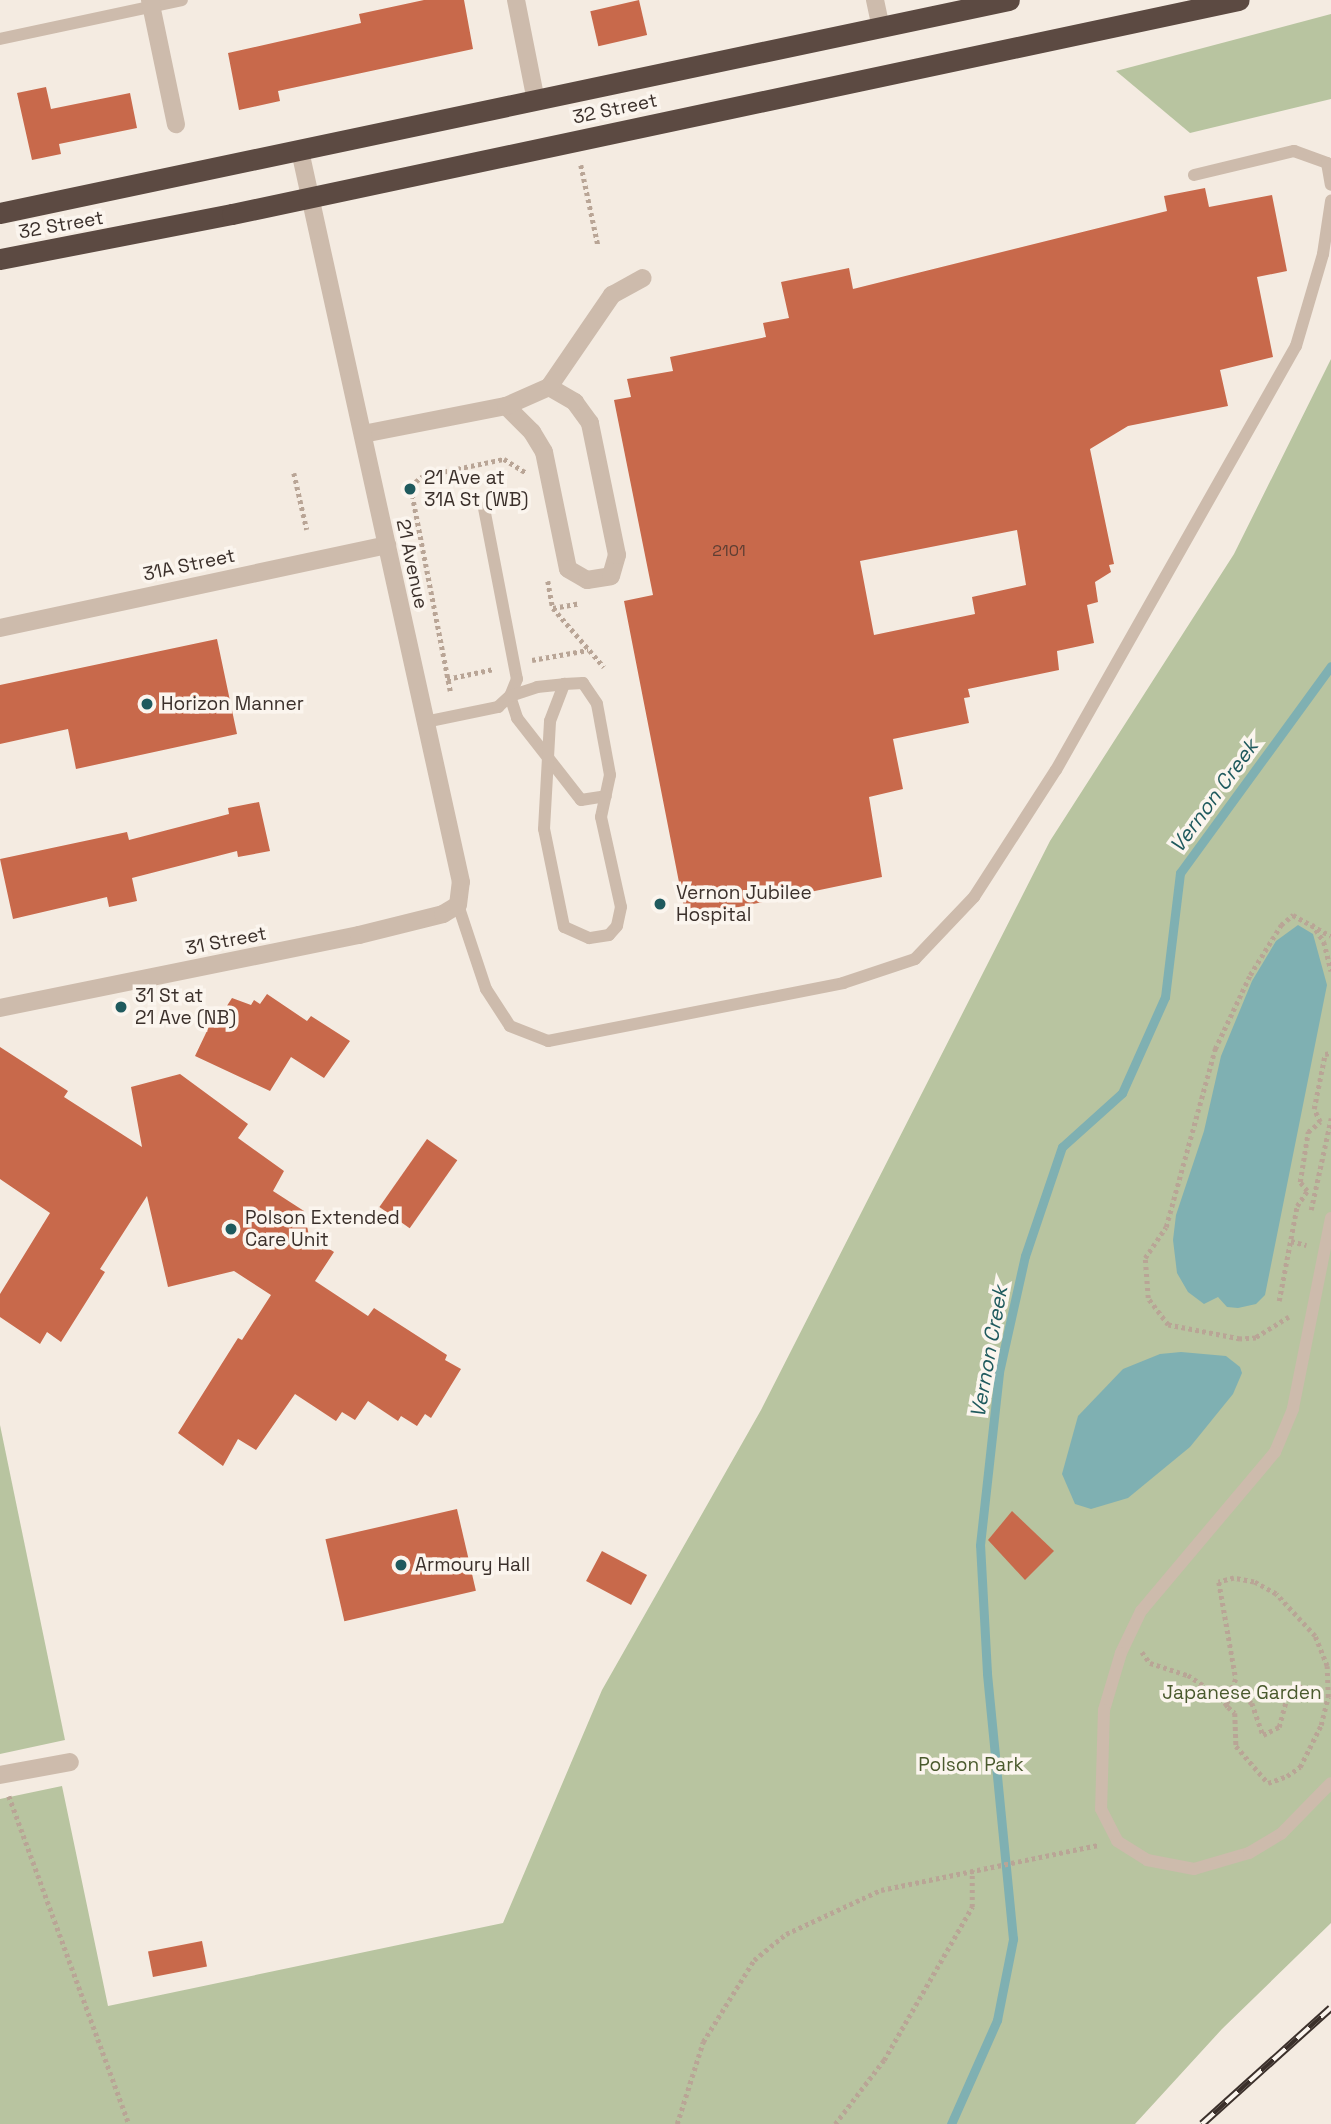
<!DOCTYPE html>
<html>
<head>
<meta charset="utf-8">
<style>
	body { margin:0 }
	#map { position:relative; width:1331px; height:2124px; overflow:hidden; background:#f4ebe1; font-family:"Space Grotesk",sans-serif }
	div>[style] { position:absolute }
	[style*='--x'] { left:calc(var(--x)*1px); top:calc(var(--y)*1px); width:calc(var(--w)*1px); rotate:calc(var(--a)*1deg) }
	.green>* { inset:0; background:#b8c4a0 }
	.water>* { inset:0; background:#7fb0b2 }
	.stream>* { height:9px; margin:-4.5px; padding:0 4.5px; transform-origin:4.5px; border-radius:4.5px; background:#7fb0b2 }
	.building>* { inset:0; background:#c8694b; transform-origin:0 0 }
	.path>* { height:4.5px; margin-top:-2.25px; transform-origin:0; background:repeating-linear-gradient(90deg,#b9a596 0 3.5px,transparent 0 7px) }
	.lane>* { height:12px; margin:-6px; padding:0 6px; transform-origin:6px; border-radius:6px; background:#cdbbac }
	.street>* { height:18px; margin:-9px; padding:0 9px; transform-origin:9px; border-radius:9px; background:#cdbbac }
	.highway>* { height:21px; margin:-10.5px; padding:0 10.5px; transform-origin:10.5px; border-radius:10.5px; background:#5c4a42 }
	.rail>* { height:8px; margin-top:-4px; transform-origin:0; background:repeating-linear-gradient(90deg,#fbf5ee 0 16px,#3b302b 0 32px); box-sizing:border-box; border-block:2px solid #3b302b }
	.dots>* { width:19px; height:19px; translate:-50% -50%; box-sizing:border-box; border:4px solid #fbf5ee; border-radius:50% }
	span { translate:-50% -50%; white-space:nowrap; text-align:center; line-height:1.15; -webkit-text-stroke:7px #fbf5ee; paint-order:stroke }
	.number-label { font-size:16px; color:#5e3e33 }
	.number-label span { -webkit-text-stroke-width:0 }
	.street-label { font-size:19px; color:#3b302b }
	.poi-label { font-size:19px; color:#3b302b }
	.left { translate:0 -50%; text-align:left }
	.park-label { font-size:19px; color:#4a5a2e }
	.water-label { font-size:21px; color:#1f5a5e; font-style:italic }
</style>
</head>
<body>
<div id="map">
	<div class="green">
		<div style="clip-path:polygon(1331px 14px,1331px 99px,1190px 133px,1116px 71px)"></div>
		<div style="clip-path:polygon(1331px 359px,1331px 1923px,1222px 2029px,1135px 2124px,0 2124px,0 1799px,62px 1786px,108px 2006px,503px 1923px,602px 1690px,761px 1410px,1050px 841px,1234px 554px)"></div>
		<div style="clip-path:polygon(0 1425px,65px 1740px,0 1754px)"></div>
	</div>
	<div class="water">
		<div style="clip-path:polygon(1298px 925px,1313px 934px,1327px 985px,1265px 1295px,1256px 1304px,1238px 1308px,1227px 1307px,1218px 1297px,1204px 1304px,1188px 1292px,1177px 1273px,1173px 1240px,1176px 1215px,1204px 1131px,1221px 1056px,1252px 981px,1276px 941px)"></div>
		<div style="clip-path:polygon(1181px 1352px,1226px 1356px,1240px 1367px,1242px 1373px,1233px 1394px,1190px 1447px,1128px 1498px,1091px 1509px,1075px 1504px,1062px 1474px,1078px 1416px,1123px 1369px,1160px 1354px)"></div>
	</div>
	<div class="stream">
		<div style="--x:951;--y:2124;--w:114;--a:-66.1"></div>
		<div style="--x:997;--y:2020;--w:83;--a:-78.8"></div>
		<div style="--x:1013;--y:1939;--w:267;--a:-95.6"></div>
		<div style="--x:987;--y:1673;--w:128;--a:-93.1"></div>
		<div style="--x:980;--y:1545;--w:174;--a:-83.7"></div>
		<div style="--x:999;--y:1372;--w:119;--a:-77.4"></div>
		<div style="--x:1025;--y:1256;--w:115;--a:-71.3"></div>
		<div style="--x:1062;--y:1147;--w:81;--a:-42"></div>
		<div style="--x:1122;--y:1093;--w:105;--a:-65.9"></div>
		<div style="--x:1165;--y:997;--w:125;--a:-83.1"></div>
		<div style="--x:1180;--y:873;--w:256;--a:-53.9"></div>
	</div>
	<div class="building">
		<div style="clip-path:polygon(424px 0,464px 0,473px 49px,278px 91px,280px 101px,239px 110px,228px 53px,361px 23px,359px 14px)"></div>
		<div style="left:639px;top:0;width:36px;height:50px;rotate:77deg"></div>
		<div style="clip-path:polygon(46px 87px,51px 109px,130px 93px,137px 128px,59px 144px,61px 154px,32px 160px,17px 93px)"></div>
		<div style="clip-path:polygon(evenodd,1205px 188px,1209px 207px,1272px 195px,1287px 271px,1257px 277px,1273px 357px,1220px 370px,1228px 406px,1128px 426px,1090px 449px,1114px 564px,1109px 565px,1111px 572px,1095px 582px,1098px 602px,1087px 605px,1094px 643px,1057px 651px,1059px 670px,968px 689px,970px 697px,964px 698px,969px 723px,893px 739px,903px 789px,869px 797px,882px 877px,686px 918px,624px 601px,653px 595px,614px 400px,631px 397px,627px 379px,673px 371px,670px 357px,766px 337px,763px 323px,789px 318px,781px 282px,849px 268px,853px 289px,1167px 211px,1164px 196px,1205px 188px,1017px 530px,1026px 585px,972px 597px,975px 614px,874px 635px,860px 561px,1017px 530px)"></div>
		<div style="clip-path:polygon(217px 639px,237px 734px,76px 769px,68px 729px,0 744px,0 685px)"></div>
		<div style="clip-path:polygon(259px 802px,270px 851px,238px 857px,237px 851px,132px 878px,137px 901px,109px 907px,107px 897px,13px 919px,0 859px,127px 832px,129px 840px,229px 814px,228px 808px)"></div>
		<div style="clip-path:polygon(267px 994px,307px 1021px,311px 1016px,350px 1041px,324px 1078px,291px 1057px,270px 1091px,195px 1056px,216px 1012px,221px 1015px,232px 998px,251px 1005px,254px 1000px,260px 1004px)"></div>
		<div style="clip-path:polygon(0 1047px,68px 1091px,64px 1097px,142px 1147px,131px 1087px,180px 1074px,248px 1124px,238px 1138px,284px 1171px,273px 1191px,304px 1211px,309px 1236px,334px 1252px,315px 1281px,368px 1316px,374px 1308px,447px 1355px,445px 1360px,461px 1369px,431px 1418px,425px 1414px,417px 1426px,401px 1416px,398px 1421px,368px 1401px,355px 1420px,342px 1412px,336px 1421px,295px 1394px,256px 1450px,238px 1439px,223px 1466px,178px 1433px,238px 1338px,242px 1340px,271px 1295px,234px 1271px,168px 1287px,147px 1196px,100px 1269px,105px 1272px,61px 1342px,47px 1332px,40px 1344px,0 1317px,0 1294px,50px 1213px,0 1179px)"></div>
		<div style="left:427px;top:1139px;width:37px;height:83px;rotate:35deg"></div>
		<div style="left:457px;top:1509px;width:84px;height:135px;rotate:77deg"></div>
		<div style="clip-path:polygon(1012px 1511px,1054px 1551px,1025px 1580px,988px 1540px)"></div>
		<div style="left:602px;top:1551px;width:51px;height:34px;rotate:28deg"></div>
		<div style="left:202px;top:1941px;width:26px;height:55px;rotate:79deg"></div>
	</div>
	<div class="path">
		<div style="--x:581;--y:165;--w:82;--a:78"></div>
		<div style="--x:294;--y:473;--w:58;--a:77.2"></div>
		<div style="--x:548;--y:581;--w:27;--a:80"></div>
		<div style="--x:553;--y:608;--w:78;--a:49.2"></div>
		<div style="--x:553;--y:608;--w:27;--a:-10"></div>
		<div style="--x:532;--y:660;--w:57;--a:-10.1"></div>
		<div style="--x:447;--y:679;--w:48;--a:-12"></div>
		<div style="--x:450;--y:691;--w:209;--a:-101"></div>
		<div style="--x:410;--y:486;--w:16;--a:-38"></div>
		<div style="--x:423;--y:476;--w:83;--a:-11.9"></div>
		<div style="--x:504;--y:459;--w:26;--a:32"></div>
		<div style="--x:1312;--y:924;--w:22;--a:56"></div>
		<div style="--x:1324;--y:942;--w:30;--a:76"></div>
		<div style="--x:1311;--y:1210;--w:94;--a:-77.7"></div>
		<div style="--x:1291;--y:1241;--w:16;--a:15"></div>
		<div style="--x:1279;--y:1301;--w:97;--a:-79.3"></div>
		<div style="--x:1297;--y:1206;--w:18;--a:-56"></div>
		<div style="--x:1307;--y:1191;--w:11;--a:-128"></div>
		<div style="--x:1300;--y:1182;--w:51;--a:-80.9"></div>
		<div style="--x:1308;--y:1132;--w:16;--a:-40"></div>
		<div style="--x:1320;--y:1122;--w:14;--a:-115"></div>
		<div style="--x:1314;--y:1109;--w:56;--a:-78.7"></div>
		<div style="--x:1325;--y:1054;--w:6;--a:-9"></div>
		<div style="--x:1289;--y:1317;--w:39;--a:148"></div>
		<div style="--x:1256;--y:1338;--w:16;--a:176"></div>
		<div style="--x:1240;--y:1339;--w:73;--a:-169"></div>
		<div style="--x:1168;--y:1325;--w:34;--a:-127"></div>
		<div style="--x:1148;--y:1298;--w:40;--a:-94.3"></div>
		<div style="--x:1145;--y:1258;--w:37;--a:-56"></div>
		<div style="--x:1166;--y:1227;--w:185;--a:-74.6"></div>
		<div style="--x:1215;--y:1049;--w:82;--a:-64.7"></div>
		<div style="--x:1250;--y:975;--w:59;--a:-58.2"></div>
		<div style="--x:1281;--y:925;--w:16;--a:-40"></div>
		<div style="--x:1293;--y:915;--w:43;--a:28.9"></div>
		<div style="--x:1142;--y:1652;--w:14;--a:54"></div>
		<div style="--x:1150;--y:1663;--w:40;--a:18"></div>
		<div style="--x:1188;--y:1675;--w:40;--a:34"></div>
		<div style="--x:1221;--y:1697;--w:9;--a:54"></div>
		<div style="--x:1226;--y:1704;--w:4;--a:56"></div>
		<div style="--x:1228;--y:1707;--w:9;--a:41"></div>
		<div style="--x:1235;--y:1713;--w:33;--a:88"></div>
		<div style="--x:1236;--y:1746;--w:49;--a:49.1"></div>
		<div style="--x:1268;--y:1783;--w:20;--a:-20"></div>
		<div style="--x:1287;--y:1776;--w:16;--a:-35"></div>
		<div style="--x:1300;--y:1767;--w:47;--a:-63.4"></div>
		<div style="--x:1321;--y:1725;--w:29;--a:-76"></div>
		<div style="--x:1328;--y:1697;--w:31;--a:-92"></div>
		<div style="--x:1327;--y:1666;--w:32;--a:-112"></div>
		<div style="--x:1315;--y:1636;--w:57;--a:-132.9"></div>
		<div style="--x:1276;--y:1594;--w:25;--a:-151"></div>
		<div style="--x:1254;--y:1582;--w:20;--a:-169"></div>
		<div style="--x:1234;--y:1578;--w:16;--a:165"></div>
		<div style="--x:1219;--y:1582;--w:98;--a:80.1"></div>
		<div style="--x:1236;--y:1679;--w:27;--a:112"></div>
		<div style="--x:1226;--y:1703;--w:16;--a:-40"></div>
		<div style="--x:1238;--y:1693;--w:17;--a:36"></div>
		<div style="--x:1252;--y:1703;--w:34;--a:71"></div>
		<div style="--x:1263;--y:1735;--w:18;--a:-27"></div>
		<div style="--x:1279;--y:1727;--w:34;--a:-75"></div>
		<div style="--x:1288;--y:1694;--w:8;--a:-7"></div>
		<div style="--x:1296;--y:1693;--w:10;--a:-53"></div>
		<div style="--x:9;--y:1796;--w:349;--a:69.9"></div>
		<div style="--x:677;--y:2124;--w:86;--a:-72.4"></div>
		<div style="--x:703;--y:2042;--w:97;--a:-58.1"></div>
		<div style="--x:754;--y:1960;--w:41;--a:-39.1"></div>
		<div style="--x:786;--y:1934;--w:105;--a:-24.9"></div>
		<div style="--x:881;--y:1890;--w:223;--a:-11.7"></div>
		<div style="--x:835;--y:2124;--w:81;--a:-52.6"></div>
		<div style="--x:884;--y:2060;--w:177;--a:-60.1"></div>
		<div style="--x:972;--y:1907;--w:37;--a:-90"></div>
	</div>
	<div class="lane">
		<div style="--x:0;--y:39;--w:186;--a:-12.1"></div>
		<div style="--x:1194;--y:175;--w:103;--a:-13.5"></div>
		<div style="--x:1294;--y:151;--w:35;--a:20"></div>
		<div style="--x:1327;--y:163;--w:22;--a:80"></div>
		<div style="--x:484;--y:508;--w:174;--a:79.1"></div>
		<div style="--x:517;--y:679;--w:18;--a:112"></div>
		<div style="--x:510;--y:696;--w:23;--a:72"></div>
		<div style="--x:517;--y:718;--w:104;--a:52"></div>
		<div style="--x:581;--y:800;--w:25;--a:-9"></div>
		<div style="--x:583;--y:683;--w:25;--a:56"></div>
		<div style="--x:597;--y:704;--w:72;--a:79.6"></div>
		<div style="--x:610;--y:775;--w:43;--a:102.1"></div>
		<div style="--x:601;--y:817;--w:92;--a:77.5"></div>
		<div style="--x:621;--y:907;--w:19;--a:102"></div>
		<div style="--x:617;--y:926;--w:12;--a:132"></div>
		<div style="--x:609;--y:935;--w:20;--a:171"></div>
		<div style="--x:589;--y:938;--w:27;--a:-156"></div>
		<div style="--x:564;--y:927;--w:100;--a:-101.5"></div>
		<div style="--x:544;--y:829;--w:108;--a:-86.8"></div>
		<div style="--x:550;--y:721;--w:40;--a:-69"></div>
		<div style="--x:564;--y:684;--w:19;--a:-3"></div>
		<div style="--x:425;--y:722;--w:75;--a:-11.6"></div>
		<div style="--x:498;--y:707;--w:16;--a:-43"></div>
		<div style="--x:510;--y:696;--w:28;--a:-18"></div>
		<div style="--x:537;--y:687;--w:27;--a:-6"></div>
		<div style="--x:458;--y:905;--w:89;--a:71.6"></div>
		<div style="--x:486;--y:989;--w:44;--a:57"></div>
		<div style="--x:510;--y:1026;--w:41;--a:21.5"></div>
		<div style="--x:548;--y:1041;--w:301;--a:-11.1"></div>
		<div style="--x:843;--y:983;--w:76;--a:-18.4"></div>
		<div style="--x:915;--y:959;--w:86;--a:-46.4"></div>
		<div style="--x:974;--y:897;--w:151;--a:-57.2"></div>
		<div style="--x:1056;--y:770;--w:487;--a:-60.5"></div>
		<div style="--x:1296;--y:346;--w:96;--a:-73.6"></div>
		<div style="--x:1323;--y:254;--w:54;--a:-81.4"></div>
		<div style="--x:1331;--y:1218;--w:195;--a:101.3"></div>
		<div style="--x:1293;--y:1409;--w:47;--a:112.7"></div>
		<div style="--x:1275;--y:1452;--w:208;--a:130.1"></div>
		<div style="--x:1141;--y:1611;--w:47;--a:115.5"></div>
		<div style="--x:1121;--y:1653;--w:59;--a:106.6"></div>
		<div style="--x:1104;--y:1710;--w:99;--a:91.7"></div>
		<div style="--x:1101;--y:1809;--w:36;--a:63"></div>
		<div style="--x:1117;--y:1841;--w:36;--a:32"></div>
		<div style="--x:1147;--y:1860;--w:48;--a:10.8"></div>
		<div style="--x:1194;--y:1869;--w:57;--a:-16.2"></div>
		<div style="--x:1249;--y:1853;--w:37;--a:-31"></div>
		<div style="--x:1281;--y:1834;--w:71;--a:-45.6"></div>
	</div>
	<div class="street">
		<div style="--x:150;--y:0;--w:127;--a:78.2"></div>
		<div style="--x:516;--y:0;--w:103;--a:78.8"></div>
		<div style="--x:875;--y:0;--w:29;--a:78"></div>
		<div style="--x:506;--y:406;--w:37;--a:45"></div>
		<div style="--x:532;--y:432;--w:23;--a:59"></div>
		<div style="--x:544;--y:452;--w:119;--a:78.4"></div>
		<div style="--x:568;--y:569;--w:22;--a:30"></div>
		<div style="--x:587;--y:580;--w:24;--a:-9"></div>
		<div style="--x:611;--y:576;--w:22;--a:-74"></div>
		<div style="--x:617;--y:555;--w:135;--a:-101.6"></div>
		<div style="--x:590;--y:423;--w:26;--a:-126"></div>
		<div style="--x:575;--y:402;--w:30;--a:-150"></div>
		<div style="--x:363;--y:434;--w:146;--a:-11.1"></div>
		<div style="--x:506;--y:406;--w:47;--a:-23.8"></div>
		<div style="--x:549;--y:387;--w:112;--a:-55.6"></div>
		<div style="--x:612;--y:295;--w:35;--a:-29"></div>
		<div style="--x:0;--y:628;--w:396;--a:-12.1"></div>
		<div style="--x:0;--y:1008;--w:366;--a:-11.5"></div>
		<div style="--x:359;--y:935;--w:87;--a:-14"></div>
		<div style="--x:443;--y:914;--w:17;--a:-31"></div>
		<div style="--x:458;--y:905;--w:23;--a:-83"></div>
		<div style="--x:461;--y:882;--w:749;--a:-102.42"></div>
		<div style="--x:0;--y:1775;--w:71;--a:-10.5"></div>
	</div>
	<div class="highway">
		<div style="--x:0;--y:213;--w:1031;--a:-11.92"></div>
		<div style="--x:0;--y:259;--w:236;--a:-11"></div>
		<div style="--x:232;--y:214;--w:1029;--a:-12"></div>
	</div>
	<div class="rail">
		<div style="--x:1202;--y:2124;--w:173;--a:-42"></div>
	</div>
	<div class="dots">
		<div style="left:410px;top:489px;background:#1f5a5e"></div>
		<div style="left:147px;top:704px;background:#1f5a5e"></div>
		<div style="left:660px;top:904px;background:#1f5a5e"></div>
		<div style="left:121px;top:1007px;background:#1f5a5e"></div>
		<div style="left:231px;top:1229px;background:#1f5a5e"></div>
		<div style="left:401px;top:1565px;background:#1f5a5e"></div>
	</div>
	<div class="number-label">
		<span style="left:729px;top:551px">2101</span>
	</div>
	<div class="street-label">
		<span style="left:615px;top:109px;rotate:-12deg">32 Street</span>
		<span style="left:61px;top:225px;rotate:-10deg">32 Street</span>
		<span style="left:412px;top:564px;rotate:78deg">21 Avenue</span>
		<span style="left:189px;top:565px;rotate:-12deg">31A Street</span>
		<span style="left:226px;top:941px;rotate:-11deg">31 Street</span>
	</div>
	<div class="poi-label">
		<span class="left" style="left:424px;top:489px">21 Ave at<br>31A St (WB)</span>
		<span class="left" style="left:161px;top:704px">Horizon Manner</span>
		<span class="left" style="left:676px;top:904px">Vernon Jubilee<br>Hospital</span>
		<span class="left" style="left:135px;top:1007px">31 St at<br>21 Ave (NB)</span>
		<span class="left" style="left:245px;top:1229px">Polson Extended<br>Care Unit</span>
		<span class="left" style="left:415px;top:1565px">Armoury Hall</span>
	</div>
	<div class="park-label">
		<span style="left:1242px;top:1693px">Japanese Garden</span>
		<span style="left:971px;top:1765px">Polson Park</span>
	</div>
	<div class="water-label">
		<span style="left:1214px;top:796px;rotate:-54deg">Vernon Creek</span>
		<span style="left:989px;top:1352px;rotate:-80deg">Vernon Creek</span>
	</div>
</div>
</body>
</html>
